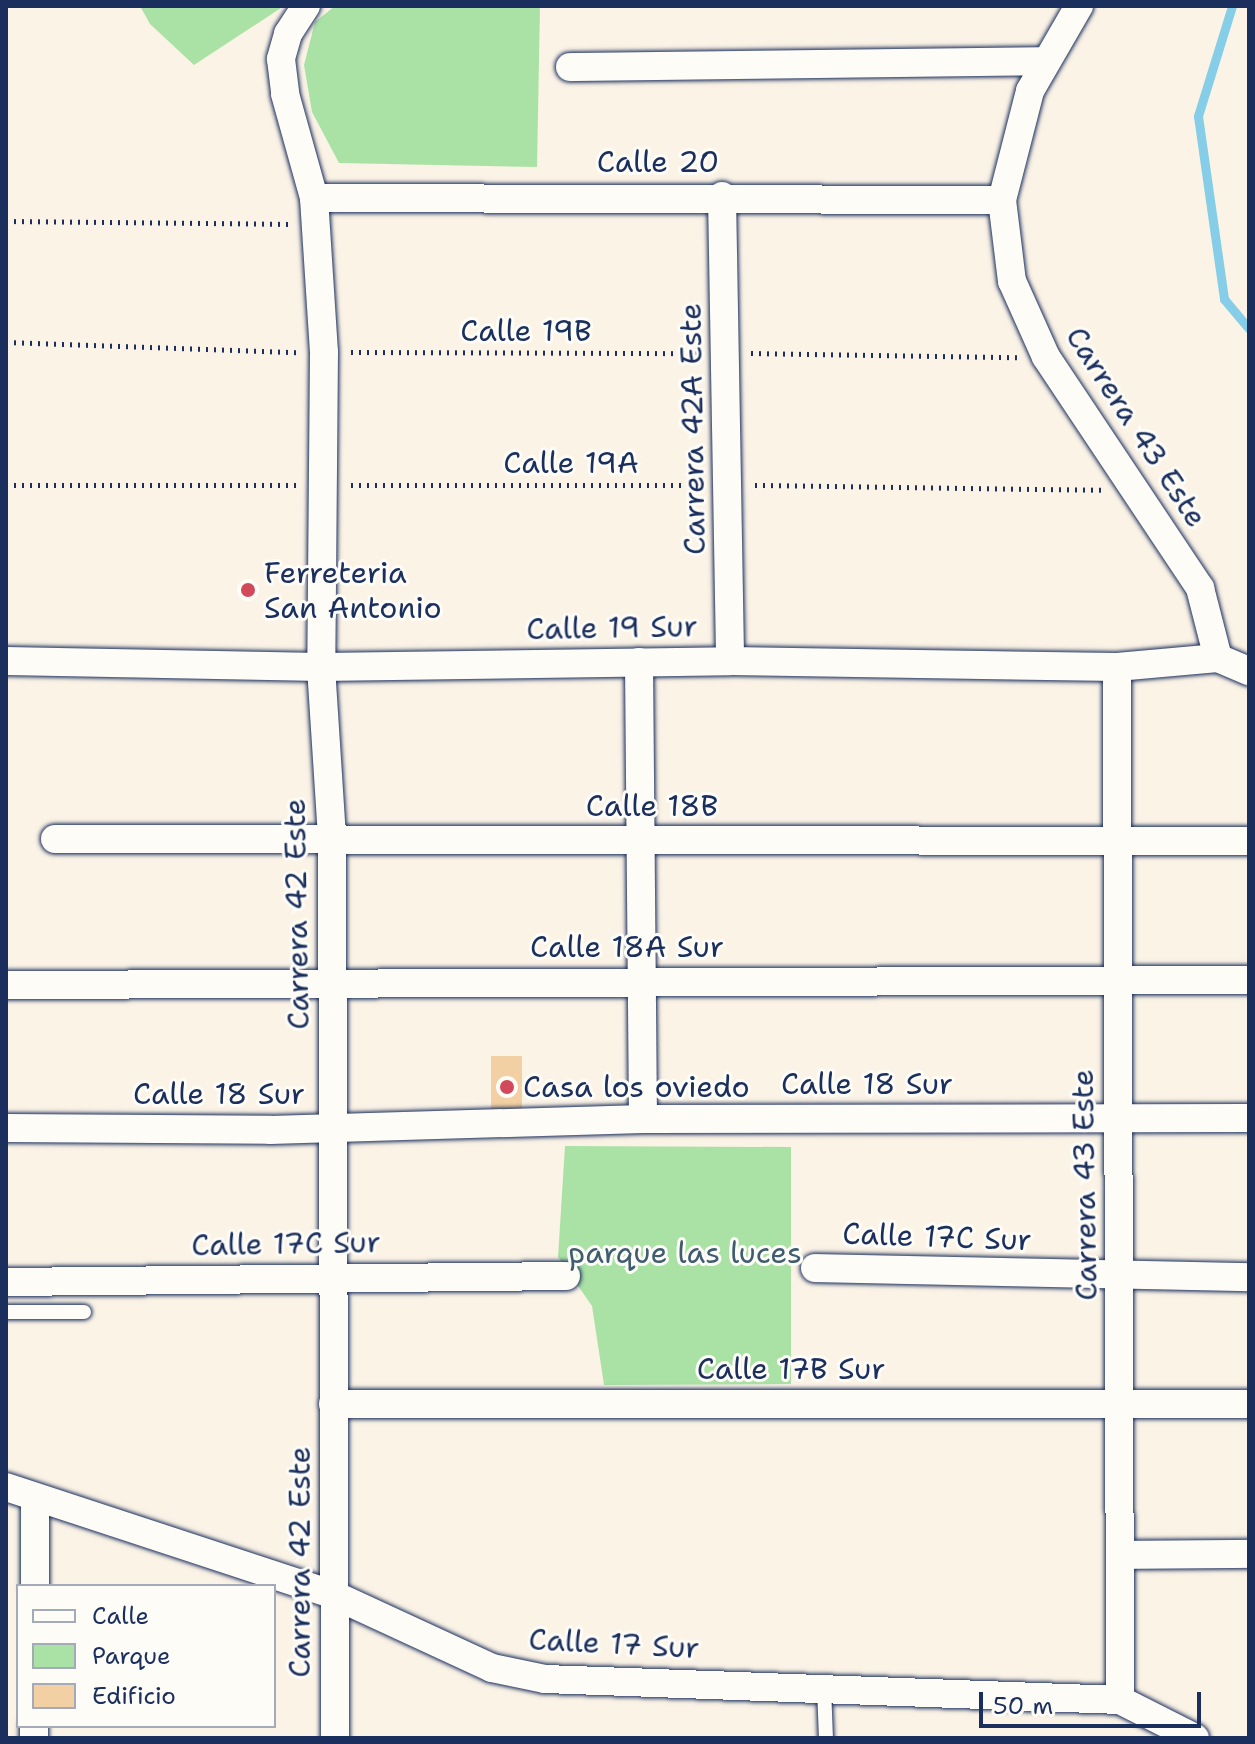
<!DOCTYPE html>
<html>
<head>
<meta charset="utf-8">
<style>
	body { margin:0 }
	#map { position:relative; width:1255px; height:1744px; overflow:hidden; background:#fbf3e6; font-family:"Shantell Sans",sans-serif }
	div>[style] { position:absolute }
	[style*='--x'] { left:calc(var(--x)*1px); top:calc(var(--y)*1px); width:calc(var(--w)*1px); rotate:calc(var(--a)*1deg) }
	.green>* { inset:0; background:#aae2a5 }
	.stream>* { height:9px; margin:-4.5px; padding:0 4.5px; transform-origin:4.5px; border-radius:4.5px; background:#86cee7 }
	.building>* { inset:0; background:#f2d0a3; transform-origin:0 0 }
	.path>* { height:5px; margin-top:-2.5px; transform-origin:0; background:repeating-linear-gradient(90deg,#1b2f5e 0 2px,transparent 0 8px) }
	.roads { filter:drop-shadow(0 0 2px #1b2f5e) drop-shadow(0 0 2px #1b2f5e) }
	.lane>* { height:14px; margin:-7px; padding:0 7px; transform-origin:7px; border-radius:7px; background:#fdfcf7 }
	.street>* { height:28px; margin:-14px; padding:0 14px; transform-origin:14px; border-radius:14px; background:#fdfcf7 }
	.dots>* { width:22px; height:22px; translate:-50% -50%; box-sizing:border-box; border:4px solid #fdfcf7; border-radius:50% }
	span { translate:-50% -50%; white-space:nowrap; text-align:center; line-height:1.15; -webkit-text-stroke:6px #fdfcf7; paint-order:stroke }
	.street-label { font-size:30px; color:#1b2f5e }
	.poi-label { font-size:30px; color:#1b2f5e }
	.left { translate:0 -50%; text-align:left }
	.park-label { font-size:30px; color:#3f5c70 }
	.frame { position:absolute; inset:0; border:8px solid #1b2f5e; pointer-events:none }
	.legend { position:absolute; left:16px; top:1584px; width:260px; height:144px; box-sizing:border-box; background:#fdfcf7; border:2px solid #a3aaba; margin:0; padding:10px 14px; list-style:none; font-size:24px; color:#1b2f5e }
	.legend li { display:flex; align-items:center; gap:16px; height:40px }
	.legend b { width:40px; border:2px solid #a3aaba }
	.scale { position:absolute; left:979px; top:1692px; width:222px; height:36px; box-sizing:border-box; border:4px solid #1b2f5e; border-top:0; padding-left:10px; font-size:24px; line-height:28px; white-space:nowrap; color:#1b2f5e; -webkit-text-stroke:6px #fdfcf7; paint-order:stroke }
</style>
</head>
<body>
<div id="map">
	<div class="green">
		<div style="clip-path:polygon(140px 6px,284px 6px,194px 65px,150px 24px)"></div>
		<div style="clip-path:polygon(335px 6px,540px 6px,537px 167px,339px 163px,312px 112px,304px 65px,315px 22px)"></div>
		<div style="clip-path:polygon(565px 1146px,791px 1147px,791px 1384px,604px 1385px,592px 1306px,558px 1257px)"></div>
	</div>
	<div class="stream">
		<div style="--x:1232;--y:6;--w:115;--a:107.2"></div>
		<div style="--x:1198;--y:116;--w:185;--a:81.9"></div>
		<div style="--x:1224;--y:299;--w:39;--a:50"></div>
	</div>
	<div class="building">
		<div style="left:491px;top:1056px;width:31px;height:64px"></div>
	</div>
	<div class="path">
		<div style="--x:6;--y:221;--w:283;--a:0.6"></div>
		<div style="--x:6;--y:342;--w:291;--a:2"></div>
		<div style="--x:351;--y:352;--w:346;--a:0.2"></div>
		<div style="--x:751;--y:353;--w:266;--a:0.9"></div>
		<div style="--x:6;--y:485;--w:291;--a:0"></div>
		<div style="--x:351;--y:485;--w:350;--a:0"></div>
		<div style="--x:755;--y:485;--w:346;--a:0.8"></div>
	</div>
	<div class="roads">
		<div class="lane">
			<div style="--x:6;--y:1312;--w:78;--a:0"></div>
			<div style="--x:824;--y:1687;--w:51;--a:87.8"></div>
		</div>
		<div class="street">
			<div style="--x:306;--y:6;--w:33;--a:123"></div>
			<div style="--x:288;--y:34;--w:26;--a:106"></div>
			<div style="--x:281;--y:59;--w:35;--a:83"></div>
			<div style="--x:285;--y:94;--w:108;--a:74.4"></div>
			<div style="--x:314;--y:198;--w:154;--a:86.3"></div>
			<div style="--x:324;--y:352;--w:315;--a:90.5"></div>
			<div style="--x:321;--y:667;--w:172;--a:86.3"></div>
			<div style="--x:332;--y:839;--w:899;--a:89.81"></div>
			<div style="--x:1079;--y:6;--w:98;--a:120"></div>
			<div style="--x:1030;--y:91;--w:113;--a:104.4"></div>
			<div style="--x:1002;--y:200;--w:82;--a:83"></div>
			<div style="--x:1012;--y:281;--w:83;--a:65.9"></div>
			<div style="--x:1046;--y:357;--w:278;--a:56.3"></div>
			<div style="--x:1200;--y:588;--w:72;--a:75.6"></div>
			<div style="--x:570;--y:67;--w:475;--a:-0.7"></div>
			<div style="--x:722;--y:196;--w:465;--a:89"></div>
			<div style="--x:314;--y:198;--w:688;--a:0.17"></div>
			<div style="--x:6;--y:661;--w:315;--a:1.1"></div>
			<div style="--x:321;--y:667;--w:409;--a:-0.8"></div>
			<div style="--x:730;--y:661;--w:387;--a:0.9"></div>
			<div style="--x:1117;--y:667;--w:101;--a:-5.1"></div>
			<div style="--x:1218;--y:658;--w:34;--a:23"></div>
			<div style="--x:639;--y:662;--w:457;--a:89.5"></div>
			<div style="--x:1117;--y:667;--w:1033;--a:89.83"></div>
			<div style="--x:55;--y:839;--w:1194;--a:0.1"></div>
			<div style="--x:6;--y:985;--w:1243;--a:-0.23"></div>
			<div style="--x:6;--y:1128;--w:264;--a:0.4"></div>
			<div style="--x:270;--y:1130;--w:373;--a:-1.7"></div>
			<div style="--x:643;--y:1119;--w:606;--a:-0.09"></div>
			<div style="--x:815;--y:1268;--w:434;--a:1.2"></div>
			<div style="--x:6;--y:1282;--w:560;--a:-0.61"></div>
			<div style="--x:333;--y:1404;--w:916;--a:0"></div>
			<div style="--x:6;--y:1487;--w:345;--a:18.2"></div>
			<div style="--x:334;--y:1595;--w:174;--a:24.8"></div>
			<div style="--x:492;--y:1668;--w:54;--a:11.7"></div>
			<div style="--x:545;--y:1679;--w:575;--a:2.09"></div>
			<div style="--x:1120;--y:1700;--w:84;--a:26.9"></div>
			<div style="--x:1124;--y:1555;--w:125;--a:-0.5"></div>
			<div style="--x:35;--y:1586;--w:86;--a:-90"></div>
			<div style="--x:34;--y:1738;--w:12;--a:-90"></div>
		</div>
	</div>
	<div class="dots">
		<div style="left:248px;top:590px;background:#d1495b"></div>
		<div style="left:507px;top:1087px;background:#d1495b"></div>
	</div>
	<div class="street-label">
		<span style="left:658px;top:162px">Calle 20</span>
		<span style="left:526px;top:331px">Calle 19B</span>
		<span style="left:1136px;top:427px;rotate:57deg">Carrera 43 Este</span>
		<span style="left:693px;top:429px;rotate:-91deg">Carrera 42A Este</span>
		<span style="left:571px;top:463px">Calle 19A</span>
		<span style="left:612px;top:628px;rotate:-1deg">Calle 19 Sur</span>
		<span style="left:652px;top:806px">Calle 18B</span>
		<span style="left:297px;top:914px;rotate:-91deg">Carrera 42 Este</span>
		<span style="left:627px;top:947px">Calle 18A Sur</span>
		<span style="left:867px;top:1084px">Calle 18 Sur</span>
		<span style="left:219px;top:1094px">Calle 18 Sur</span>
		<span style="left:1085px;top:1185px;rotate:-91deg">Carrera 43 Este</span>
		<span style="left:937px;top:1237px;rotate:2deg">Calle 17C Sur</span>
		<span style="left:286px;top:1244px;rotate:-1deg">Calle 17C Sur</span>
		<span style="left:791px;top:1369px">Calle 17B Sur</span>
		<span style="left:300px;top:1562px;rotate:-90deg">Carrera 42 Este</span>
		<span style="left:614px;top:1644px;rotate:3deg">Calle 17 Sur</span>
	</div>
	<div class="poi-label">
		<span class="left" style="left:264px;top:590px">Ferreteria<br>San Antonio</span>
		<span class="left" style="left:523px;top:1087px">Casa los oviedo</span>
	</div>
	<div class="park-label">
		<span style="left:685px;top:1253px">parque las luces</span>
	</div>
	<div class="frame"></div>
	<ul class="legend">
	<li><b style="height:10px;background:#fdfcf7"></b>Calle</li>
	<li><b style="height:22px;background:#aae2a5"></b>Parque</li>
	<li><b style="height:22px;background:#f2d0a3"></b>Edificio</li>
	</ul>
	<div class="scale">50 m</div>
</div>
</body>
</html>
